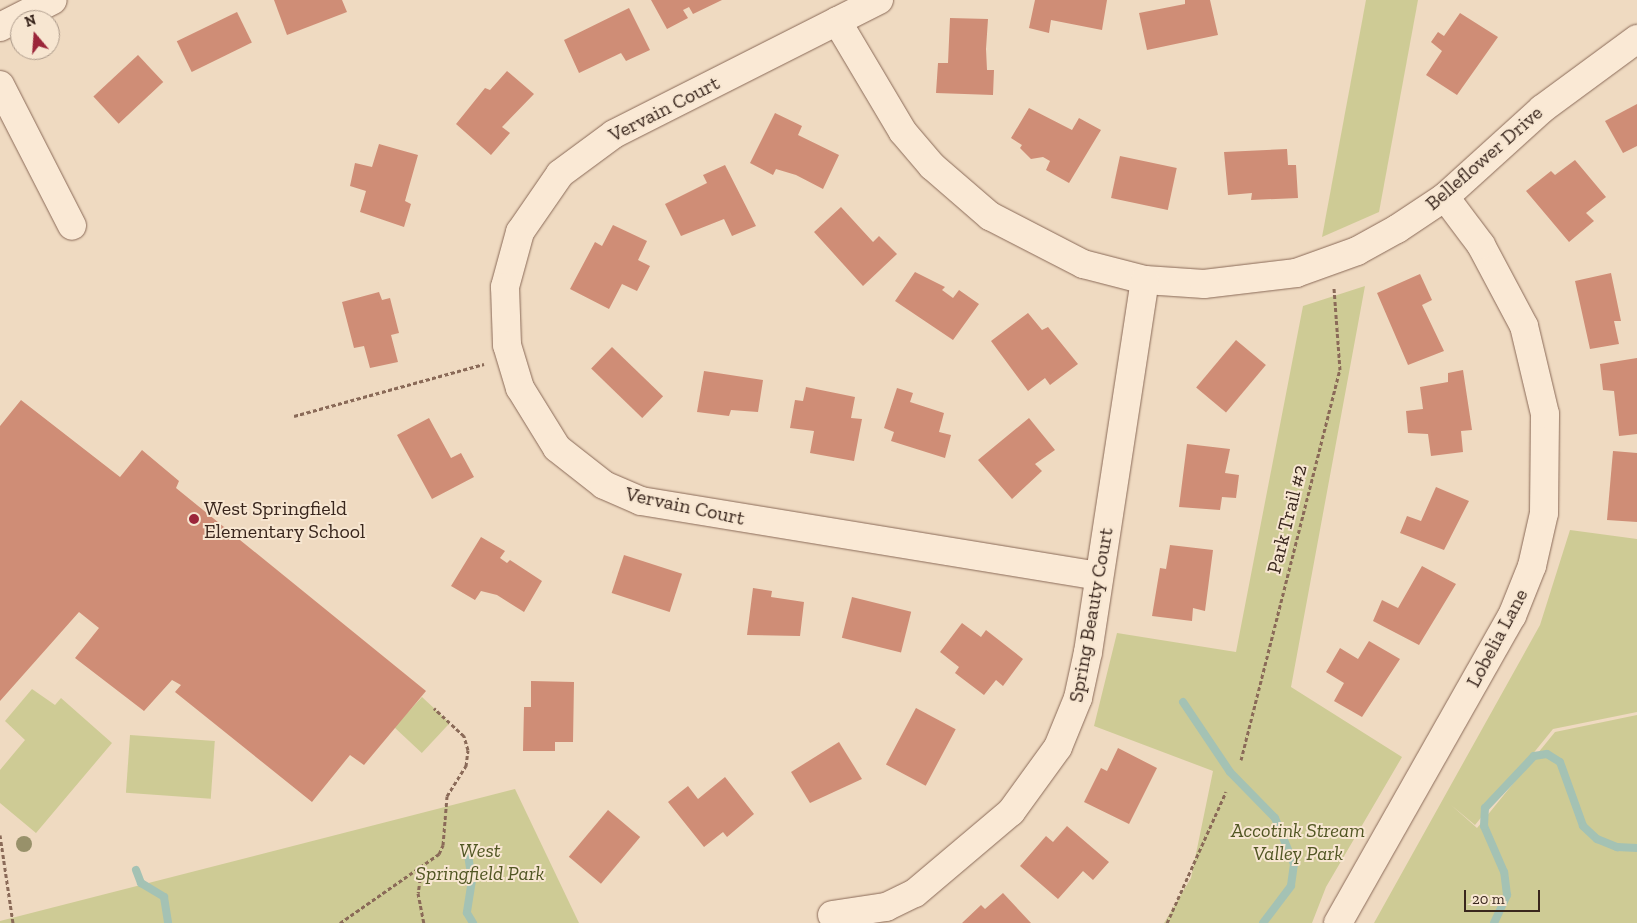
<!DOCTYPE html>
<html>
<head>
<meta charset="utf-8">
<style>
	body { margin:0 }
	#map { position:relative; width:1637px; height:923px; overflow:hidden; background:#efdac1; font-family:"Zilla Slab",serif }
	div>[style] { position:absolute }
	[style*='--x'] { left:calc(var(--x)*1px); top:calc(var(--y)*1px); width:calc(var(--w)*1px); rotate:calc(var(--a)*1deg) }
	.green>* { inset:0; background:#cecb95; transform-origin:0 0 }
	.stream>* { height:8px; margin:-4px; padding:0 4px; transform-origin:4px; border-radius:4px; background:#a4c2b4 }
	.building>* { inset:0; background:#cf8d76; transform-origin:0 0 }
	.path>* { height:3px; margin-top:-1.5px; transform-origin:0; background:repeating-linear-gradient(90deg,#8a6a58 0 4px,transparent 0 6.5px) }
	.roads { filter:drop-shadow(0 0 1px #8a6a58) drop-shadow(0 0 1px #8a6a58) }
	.minor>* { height:28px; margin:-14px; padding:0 14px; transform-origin:14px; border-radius:14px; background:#fae9d5 }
	.tertiary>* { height:28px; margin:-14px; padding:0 14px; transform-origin:14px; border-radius:14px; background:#fae9d5 }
	.trees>* { width:16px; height:16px; margin:-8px; border-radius:50%; background:#98916a }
	.dots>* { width:14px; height:14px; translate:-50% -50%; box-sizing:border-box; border:2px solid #f7e6d1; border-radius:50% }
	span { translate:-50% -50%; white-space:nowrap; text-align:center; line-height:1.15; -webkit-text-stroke:4px #f7e6d1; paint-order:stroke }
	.street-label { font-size:20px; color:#39261d }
	.poi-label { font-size:20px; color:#39261d }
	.left { translate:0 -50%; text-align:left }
	.park-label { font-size:20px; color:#515623; font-style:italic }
	.north { position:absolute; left:10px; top:10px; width:50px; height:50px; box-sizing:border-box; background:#f7e6d1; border:1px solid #ab9989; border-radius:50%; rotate:342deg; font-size:14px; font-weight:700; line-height:20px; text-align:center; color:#39261d }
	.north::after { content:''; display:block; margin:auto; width:18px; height:22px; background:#9b263a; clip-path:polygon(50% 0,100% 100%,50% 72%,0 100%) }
	.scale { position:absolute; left:1464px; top:890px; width:76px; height:22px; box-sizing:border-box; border:2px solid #39261d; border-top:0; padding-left:6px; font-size:15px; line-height:18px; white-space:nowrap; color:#39261d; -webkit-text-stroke:4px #f7e6d1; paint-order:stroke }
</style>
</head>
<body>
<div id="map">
	<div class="green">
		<div style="clip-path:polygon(1366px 0,1418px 0,1379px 212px,1322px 237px)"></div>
		<div style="clip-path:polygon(1365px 286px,1291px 687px,1402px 757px,1326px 887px,1312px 923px,1164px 923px,1191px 878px,1213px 771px,1094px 726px,1117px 633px,1236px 652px,1303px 306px)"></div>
		<div style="clip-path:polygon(1570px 530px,1637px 539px,1637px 712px,1553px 729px,1475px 825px,1451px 805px,1477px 828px,1555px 732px,1637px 715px,1637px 923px,1374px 923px,1540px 625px)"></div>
		<div style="clip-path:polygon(32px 689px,55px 705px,61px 698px,112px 743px,36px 833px,0 803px,0 770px,25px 740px,5px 721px)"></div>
		<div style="left:422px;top:697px;width:38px;height:41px;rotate:43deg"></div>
		<div style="left:130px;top:735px;width:85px;height:58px;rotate:4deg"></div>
		<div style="clip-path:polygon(515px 789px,579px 923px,0 923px,0 921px)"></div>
	</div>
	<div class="stream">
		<div style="--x:1183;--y:702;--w:84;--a:56.1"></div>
		<div style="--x:1230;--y:772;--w:64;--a:45.6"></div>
		<div style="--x:1275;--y:818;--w:50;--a:67.6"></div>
		<div style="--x:1294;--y:864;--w:22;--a:98"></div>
		<div style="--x:1291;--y:886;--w:46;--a:127.1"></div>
		<div style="--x:468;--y:855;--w:25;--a:81"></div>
		<div style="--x:472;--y:880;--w:33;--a:99"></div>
		<div style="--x:467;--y:913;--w:12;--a:59"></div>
		<div style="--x:136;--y:870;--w:14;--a:69"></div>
		<div style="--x:141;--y:883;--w:27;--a:31"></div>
		<div style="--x:164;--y:897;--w:26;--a:81"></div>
		<div style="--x:1494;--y:923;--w:31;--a:-65"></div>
		<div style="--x:1507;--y:895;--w:23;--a:-97"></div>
		<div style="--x:1504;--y:872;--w:50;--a:-113.5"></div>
		<div style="--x:1484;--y:826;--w:18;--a:-87"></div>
		<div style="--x:1485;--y:808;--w:71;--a:-46.7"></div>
		<div style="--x:1534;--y:756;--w:13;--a:-9"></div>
		<div style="--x:1547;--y:754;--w:15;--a:32"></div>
		<div style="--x:1560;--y:762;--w:68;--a:70.2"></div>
		<div style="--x:1583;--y:826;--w:19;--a:43"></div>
		<div style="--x:1597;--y:839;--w:22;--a:22"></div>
		<div style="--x:1617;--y:847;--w:20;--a:3"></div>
	</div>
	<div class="building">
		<div style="clip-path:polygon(274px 0,342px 0,347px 12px,287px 35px)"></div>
		<div style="clip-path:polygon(651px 0,722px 0,693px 14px,689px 7px,683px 10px,688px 18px,667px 29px)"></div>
		<div style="clip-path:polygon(1035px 0,1107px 0,1102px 30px,1051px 20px,1049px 33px,1029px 28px)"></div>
		<div style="clip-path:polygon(1185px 0,1210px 0,1218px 35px,1147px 50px,1139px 13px,1185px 4px)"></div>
		<div style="clip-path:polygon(629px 8px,650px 50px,626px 61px,621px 53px,579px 73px,564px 40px)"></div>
		<div style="left:237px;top:12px;width:34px;height:67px;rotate:64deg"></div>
		<div style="clip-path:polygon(1460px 13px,1498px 37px,1457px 95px,1426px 75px,1442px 51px,1431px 42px,1438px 32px,1444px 36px)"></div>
		<div style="clip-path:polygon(950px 18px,988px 19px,986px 49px,987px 70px,994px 70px,993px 95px,936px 93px,938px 63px,948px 63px)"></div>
		<div style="left:138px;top:55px;width:37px;height:61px;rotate:47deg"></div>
		<div style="clip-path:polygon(507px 71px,534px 94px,502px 127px,510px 133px,491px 155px,456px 124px,485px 88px,490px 90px)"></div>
		<div style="clip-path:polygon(1637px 104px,1637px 146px,1623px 153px,1605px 121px)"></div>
		<div style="clip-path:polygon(1029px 108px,1072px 130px,1079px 118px,1101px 130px,1069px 183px,1046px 170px,1050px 161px,1043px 157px,1031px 159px,1020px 148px,1022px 145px,1011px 138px)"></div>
		<div style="clip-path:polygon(775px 113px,802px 126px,798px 135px,839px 155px,823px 189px,796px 175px,776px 169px,773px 175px,750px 163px)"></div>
		<div style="clip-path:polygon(379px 144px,418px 155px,405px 201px,411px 204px,404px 227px,360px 212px,366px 191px,350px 186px,355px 163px,372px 167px)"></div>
		<div style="clip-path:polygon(1287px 149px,1288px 165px,1296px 165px,1298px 198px,1251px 200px,1252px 193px,1228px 195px,1224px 152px)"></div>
		<div style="left:1120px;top:156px;width:58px;height:43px;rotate:12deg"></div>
		<div style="clip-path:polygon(1575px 160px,1606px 197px,1586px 213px,1594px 221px,1569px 242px,1526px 191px,1551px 171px,1555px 175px)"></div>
		<div style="clip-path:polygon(725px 165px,756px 226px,732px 236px,724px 219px,681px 236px,665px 204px,707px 183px,703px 175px)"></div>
		<div style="clip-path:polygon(841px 207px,873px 242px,879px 236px,897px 254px,863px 286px,814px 232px)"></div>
		<div style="clip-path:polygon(613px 225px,647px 241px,638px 260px,650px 266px,637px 291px,622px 284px,609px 309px,570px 289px,595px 242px,602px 246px)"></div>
		<div style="clip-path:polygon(915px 272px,945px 287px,942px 290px,953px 298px,959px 290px,979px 304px,953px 340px,895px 301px)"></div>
		<div style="clip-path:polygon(1611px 273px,1621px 321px,1614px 321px,1619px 344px,1590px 349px,1575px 281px)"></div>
		<div style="clip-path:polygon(1420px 274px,1432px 300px,1422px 305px,1444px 351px,1408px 365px,1377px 293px)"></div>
		<div style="clip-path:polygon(379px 292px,382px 300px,390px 298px,399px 333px,391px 335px,398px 362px,370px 368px,364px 346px,354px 348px,342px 302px)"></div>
		<div style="clip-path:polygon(1028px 313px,1042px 330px,1048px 327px,1078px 364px,1050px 385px,1045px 378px,1028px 391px,991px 341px)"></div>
		<div style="left:1236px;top:340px;width:39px;height:62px;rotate:40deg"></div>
		<div style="left:612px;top:347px;width:71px;height:30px;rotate:44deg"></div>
		<div style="clip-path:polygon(1637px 358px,1637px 434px,1619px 436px,1614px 391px,1603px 390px,1600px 364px)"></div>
		<div style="clip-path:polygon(1463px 370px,1472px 430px,1461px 431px,1463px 452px,1431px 456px,1428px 434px,1408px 433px,1406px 411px,1423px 409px,1420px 387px,1448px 382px,1448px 373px)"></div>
		<div style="clip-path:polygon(704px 371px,763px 380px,758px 412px,731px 410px,729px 416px,697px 412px)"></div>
		<div style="clip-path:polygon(806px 387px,855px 397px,851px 418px,862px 419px,854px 461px,810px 453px,814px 431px,790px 428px,795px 400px,803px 401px)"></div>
		<div style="clip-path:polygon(897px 388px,913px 393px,910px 402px,944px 413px,939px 432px,951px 435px,945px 458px,891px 441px,894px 432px,884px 428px)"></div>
		<div style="clip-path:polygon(21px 400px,120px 477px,142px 450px,179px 481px,176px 488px,426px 691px,364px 765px,350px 755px,312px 802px,175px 692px,181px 685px,172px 680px,144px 711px,75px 658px,99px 628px,79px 612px,0 701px,0 426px)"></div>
		<div style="clip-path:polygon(429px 418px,451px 458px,461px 453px,474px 477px,432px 499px,397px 435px)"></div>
		<div style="clip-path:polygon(1029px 418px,1055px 450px,1035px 464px,1042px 471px,1012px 499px,978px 460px)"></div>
		<div style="clip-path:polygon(1187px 444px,1230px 449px,1225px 473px,1239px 475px,1236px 498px,1222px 497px,1220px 510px,1179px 507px)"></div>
		<div style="clip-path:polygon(1613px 451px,1637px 453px,1637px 522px,1607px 520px)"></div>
		<div style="clip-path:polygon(1436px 487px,1469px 501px,1444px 550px,1400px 533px,1407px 516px,1421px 521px)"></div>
		<div style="clip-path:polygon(481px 537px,505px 551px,500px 558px,507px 563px,510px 560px,542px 581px,524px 612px,497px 595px,481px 591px,475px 600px,451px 586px)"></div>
		<div style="clip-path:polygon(1170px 545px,1213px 550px,1205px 611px,1193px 608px,1192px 621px,1152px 616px,1160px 568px,1166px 569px)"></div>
		<div style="left:624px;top:555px;width:61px;height:40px;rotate:18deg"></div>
		<div style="clip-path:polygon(1422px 566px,1456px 584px,1419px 645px,1373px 621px,1382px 600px,1398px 608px)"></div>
		<div style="clip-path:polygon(753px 588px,772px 591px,771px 597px,804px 602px,800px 636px,747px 635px)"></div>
		<div style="left:852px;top:597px;width:61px;height:42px;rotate:14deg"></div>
		<div style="clip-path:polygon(962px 623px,981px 637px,986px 630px,1023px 659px,1003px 686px,996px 680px,984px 695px,955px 673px,959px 667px,940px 652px)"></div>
		<div style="clip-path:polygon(1369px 641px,1400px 659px,1362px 717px,1334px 701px,1344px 683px,1326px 672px,1340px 648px,1358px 659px)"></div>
		<div style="clip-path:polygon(531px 681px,574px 682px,573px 742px,555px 742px,555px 751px,523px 751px,524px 707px,531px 707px)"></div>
		<div style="left:916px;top:708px;width:45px;height:64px;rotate:28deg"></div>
		<div style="clip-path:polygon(839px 742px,862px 779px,810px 803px,791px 772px)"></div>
		<div style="clip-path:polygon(1118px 748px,1157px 768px,1129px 824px,1084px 802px,1101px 768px,1107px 771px)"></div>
		<div style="clip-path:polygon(725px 777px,754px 814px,727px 837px,723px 832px,704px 847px,668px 802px,688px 786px,698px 799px)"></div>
		<div style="left:608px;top:810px;width:42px;height:61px;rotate:40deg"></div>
		<div style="clip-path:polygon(1067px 826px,1109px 862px,1093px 880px,1083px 871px,1058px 899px,1020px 866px,1046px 836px,1053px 842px)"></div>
		<div style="clip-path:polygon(1003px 893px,1031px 923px,962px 923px,981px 905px,985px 909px)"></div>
	</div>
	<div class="path">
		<div style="--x:294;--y:416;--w:197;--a:-15.3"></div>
		<div style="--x:1241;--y:760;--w:402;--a:-75.8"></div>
		<div style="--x:1340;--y:370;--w:82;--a:-94.2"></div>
		<div style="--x:0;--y:835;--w:89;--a:81.6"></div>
		<div style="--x:422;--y:866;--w:27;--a:98"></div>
		<div style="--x:418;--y:893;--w:31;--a:79"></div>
		<div style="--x:340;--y:923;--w:121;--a:-34.9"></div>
		<div style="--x:439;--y:854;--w:10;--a:-66"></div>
		<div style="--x:443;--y:845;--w:49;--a:-85.3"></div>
		<div style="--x:447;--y:796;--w:36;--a:-58"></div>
		<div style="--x:466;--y:766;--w:16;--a:-83"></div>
		<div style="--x:468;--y:750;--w:15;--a:-106"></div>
		<div style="--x:464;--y:736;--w:41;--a:-137"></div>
		<div style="--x:1167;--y:923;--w:144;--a:-65.8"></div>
	</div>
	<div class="roads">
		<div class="minor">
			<div style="--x:879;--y:0;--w:297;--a:153.2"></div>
			<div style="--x:614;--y:134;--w:67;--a:143.5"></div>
			<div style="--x:560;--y:174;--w:70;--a:124.6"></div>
			<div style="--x:520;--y:232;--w:57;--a:105.3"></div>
			<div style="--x:505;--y:287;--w:58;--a:88"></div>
			<div style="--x:507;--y:345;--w:45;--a:73.2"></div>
			<div style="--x:520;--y:388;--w:70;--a:58.3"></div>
			<div style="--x:557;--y:448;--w:60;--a:38.2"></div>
			<div style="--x:604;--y:485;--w:40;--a:23.4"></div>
			<div style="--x:641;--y:501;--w:464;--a:9.3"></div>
			<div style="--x:837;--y:21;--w:129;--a:59.3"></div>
			<div style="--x:903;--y:132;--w:45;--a:49.5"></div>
			<div style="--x:932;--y:166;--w:77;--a:40.8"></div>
			<div style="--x:990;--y:216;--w:105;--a:27.3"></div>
			<div style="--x:1083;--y:264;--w:64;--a:14.5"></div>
			<div style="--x:1145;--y:280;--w:59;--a:3.9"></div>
			<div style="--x:1204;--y:284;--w:93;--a:-6.8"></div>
			<div style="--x:1296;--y:273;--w:65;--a:-19.8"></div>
			<div style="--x:1357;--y:251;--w:46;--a:-28.8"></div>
			<div style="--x:1397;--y:229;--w:58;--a:-33.7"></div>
			<div style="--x:1445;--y:197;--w:131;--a:-42.2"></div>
			<div style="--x:1542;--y:109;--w:118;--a:-36.4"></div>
			<div style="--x:0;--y:85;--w:158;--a:62.9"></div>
			<div style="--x:832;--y:915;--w:55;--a:-8.4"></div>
			<div style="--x:886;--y:907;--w:32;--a:-26"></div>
			<div style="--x:915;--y:893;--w:126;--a:-40.2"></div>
			<div style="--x:1011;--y:812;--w:80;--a:-54.1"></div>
			<div style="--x:1058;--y:747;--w:53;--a:-67.8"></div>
			<div style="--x:1078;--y:698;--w:47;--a:-77.7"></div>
			<div style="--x:1088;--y:652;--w:376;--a:-81.3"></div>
			<div style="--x:1338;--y:923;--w:353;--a:-60.5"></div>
			<div style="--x:1512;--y:616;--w:54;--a:-68.2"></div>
			<div style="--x:1532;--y:566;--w:54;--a:-77.2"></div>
			<div style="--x:1544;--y:513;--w:99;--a:-89.4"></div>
			<div style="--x:1545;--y:414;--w:90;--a:-103.4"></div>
			<div style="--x:1524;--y:326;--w:92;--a:-118"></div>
			<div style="--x:1481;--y:245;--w:60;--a:-126.9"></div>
		</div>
		<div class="tertiary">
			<div style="--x:0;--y:27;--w:59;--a:-27"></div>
		</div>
	</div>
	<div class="trees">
		<div style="left:24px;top:844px"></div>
	</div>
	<div class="dots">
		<div style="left:194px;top:519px;background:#9b263a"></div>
	</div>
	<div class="street-label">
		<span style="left:664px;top:109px;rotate:-27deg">Vervain Court</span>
		<span style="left:1484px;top:158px;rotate:-41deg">Belleflower Drive</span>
		<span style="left:685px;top:506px;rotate:12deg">Vervain Court</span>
		<span style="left:1287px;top:519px;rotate:-76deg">Park Trail #2</span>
		<span style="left:1091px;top:615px;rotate:-80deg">Spring Beauty Court</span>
		<span style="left:1497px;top:638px;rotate:-62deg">Lobelia Lane</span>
	</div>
	<div class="poi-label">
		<span class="left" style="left:204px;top:520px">West Springfield<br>Elementary School</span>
	</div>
	<div class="park-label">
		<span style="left:1298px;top:842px">Accotink Stream<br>Valley Park</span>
		<span style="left:480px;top:862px">West<br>Springfield Park</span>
	</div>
	<div class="north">N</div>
	<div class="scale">20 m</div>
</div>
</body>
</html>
